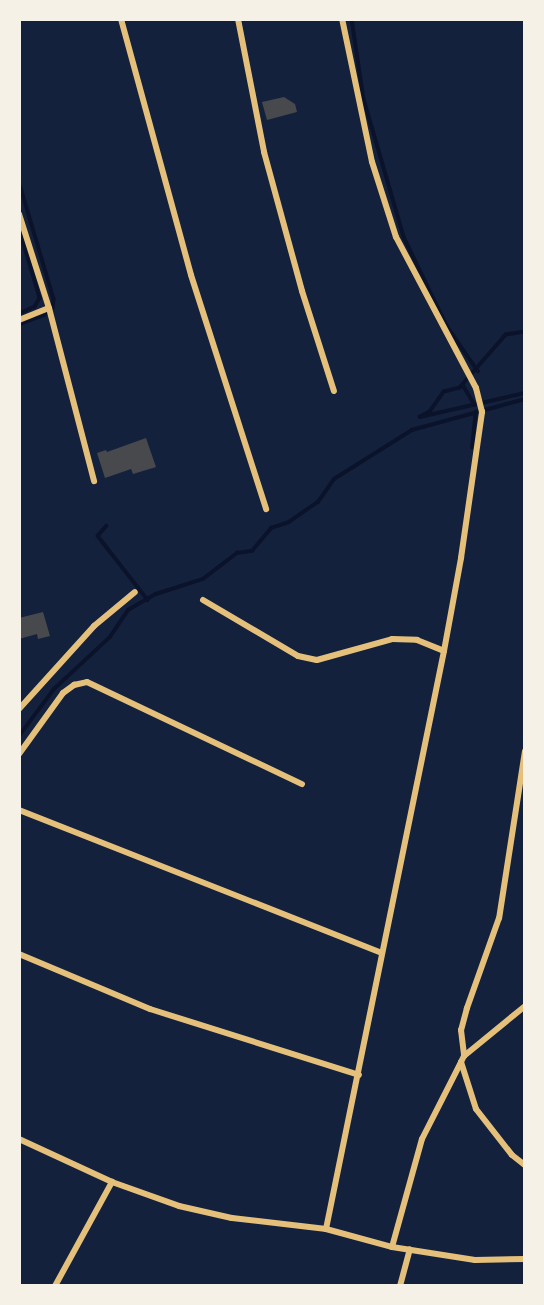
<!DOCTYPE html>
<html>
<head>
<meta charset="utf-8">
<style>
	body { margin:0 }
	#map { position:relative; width:544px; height:1305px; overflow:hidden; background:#14213d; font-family:"Source Sans 3",sans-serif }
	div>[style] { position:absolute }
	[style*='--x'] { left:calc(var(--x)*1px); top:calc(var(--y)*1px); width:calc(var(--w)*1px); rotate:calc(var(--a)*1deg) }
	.stream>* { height:3.5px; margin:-1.75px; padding:0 1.75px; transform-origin:1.75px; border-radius:1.75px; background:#0b132b }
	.building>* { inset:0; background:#48494c }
	.minor>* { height:6px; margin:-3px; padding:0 3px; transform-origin:3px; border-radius:3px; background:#e5c07b }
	span { translate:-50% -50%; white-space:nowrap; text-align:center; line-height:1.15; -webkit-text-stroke:7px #f6f1e7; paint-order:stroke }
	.frame { position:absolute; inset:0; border:21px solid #f6f1e7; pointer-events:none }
</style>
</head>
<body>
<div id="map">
	<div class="stream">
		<div style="--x:352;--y:19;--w:81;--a:81.5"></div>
		<div style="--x:364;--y:99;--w:144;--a:73.8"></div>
		<div style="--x:404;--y:237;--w:99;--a:64.2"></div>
		<div style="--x:447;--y:326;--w:55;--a:55.4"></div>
		<div style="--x:19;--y:181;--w:123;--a:73.5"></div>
		<div style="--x:54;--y:299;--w:9;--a:96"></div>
		<div style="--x:53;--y:308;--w:11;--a:139"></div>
		<div style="--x:45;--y:315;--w:28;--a:159"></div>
		<div style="--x:19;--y:227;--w:74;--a:73.5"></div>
		<div style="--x:40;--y:298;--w:10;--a:119"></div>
		<div style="--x:35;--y:307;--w:17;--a:156"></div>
		<div style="--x:525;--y:332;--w:19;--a:171"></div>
		<div style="--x:506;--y:335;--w:70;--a:131"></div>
		<div style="--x:460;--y:388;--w:16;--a:166"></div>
		<div style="--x:444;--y:392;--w:24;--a:125"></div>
		<div style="--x:430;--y:412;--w:11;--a:153"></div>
		<div style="--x:420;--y:417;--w:108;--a:-12.9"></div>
		<div style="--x:463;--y:385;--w:23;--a:59"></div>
		<div style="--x:472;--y:448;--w:36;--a:-84"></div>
		<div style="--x:107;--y:526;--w:13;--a:132"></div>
		<div style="--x:98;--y:536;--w:81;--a:52"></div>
		<div style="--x:19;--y:736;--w:59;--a:-53.3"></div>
		<div style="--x:54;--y:689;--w:76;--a:-42.9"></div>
		<div style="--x:110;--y:637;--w:32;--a:-56"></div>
		<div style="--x:128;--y:610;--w:32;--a:-30"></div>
		<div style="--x:156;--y:594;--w:49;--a:-17.7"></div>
		<div style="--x:203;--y:579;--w:43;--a:-37.4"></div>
		<div style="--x:237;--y:553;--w:15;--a:-8"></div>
		<div style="--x:252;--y:551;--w:30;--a:-50"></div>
		<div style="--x:271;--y:528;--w:19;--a:-18"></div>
		<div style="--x:289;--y:522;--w:35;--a:-35"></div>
		<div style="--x:318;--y:502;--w:28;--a:-55"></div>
		<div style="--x:334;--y:479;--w:92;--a:-32.1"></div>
		<div style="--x:412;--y:430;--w:117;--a:-15.3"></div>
	</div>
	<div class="building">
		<div style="clip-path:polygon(284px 97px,295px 104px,297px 112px,267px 120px,262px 102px)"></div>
		<div style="clip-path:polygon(146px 438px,156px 467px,133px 474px,131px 469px,105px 478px,97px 453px,106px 450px,107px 452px)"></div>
		<div style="clip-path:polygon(43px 612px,50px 636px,38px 639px,37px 634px,19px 639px,19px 618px)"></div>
	</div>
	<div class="minor">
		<div style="--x:121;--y:19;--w:265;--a:74.7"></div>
		<div style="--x:191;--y:275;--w:246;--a:72.2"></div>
		<div style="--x:238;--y:19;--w:136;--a:78.9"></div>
		<div style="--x:264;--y:152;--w:144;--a:74.7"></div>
		<div style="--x:302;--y:291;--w:105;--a:72.3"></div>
		<div style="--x:19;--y:214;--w:99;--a:72.3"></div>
		<div style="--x:49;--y:308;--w:179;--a:75.4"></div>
		<div style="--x:19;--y:320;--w:32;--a:-22"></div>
		<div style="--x:203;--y:600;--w:110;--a:30.5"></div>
		<div style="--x:298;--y:656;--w:19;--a:12"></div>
		<div style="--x:317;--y:660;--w:78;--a:-15.6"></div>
		<div style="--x:392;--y:639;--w:25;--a:2"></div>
		<div style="--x:417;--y:640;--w:29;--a:22"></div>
		<div style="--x:19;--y:709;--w:112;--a:-47.9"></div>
		<div style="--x:94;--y:626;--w:53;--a:-39.7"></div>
		<div style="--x:525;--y:751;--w:169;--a:98.8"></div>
		<div style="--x:499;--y:918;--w:96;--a:109.6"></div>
		<div style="--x:467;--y:1008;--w:23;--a:105"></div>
		<div style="--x:461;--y:1030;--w:26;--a:83"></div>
		<div style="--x:464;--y:1056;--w:7;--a:117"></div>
		<div style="--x:461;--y:1062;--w:49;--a:72.3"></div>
		<div style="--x:476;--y:1109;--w:58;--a:52"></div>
		<div style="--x:512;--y:1155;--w:16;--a:38"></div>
		<div style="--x:19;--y:754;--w:75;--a:-54.2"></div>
		<div style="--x:63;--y:693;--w:14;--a:-36"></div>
		<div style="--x:74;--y:685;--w:13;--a:-13"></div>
		<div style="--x:87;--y:682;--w:238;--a:25.4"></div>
		<div style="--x:19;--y:810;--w:390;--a:21.5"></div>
		<div style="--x:19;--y:954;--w:142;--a:22.8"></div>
		<div style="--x:150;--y:1009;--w:219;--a:17.5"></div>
		<div style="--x:464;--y:1056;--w:79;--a:-39.3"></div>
		<div style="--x:19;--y:1139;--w:102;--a:24.8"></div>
		<div style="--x:112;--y:1182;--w:71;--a:19.7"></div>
		<div style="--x:179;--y:1206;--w:54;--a:12.8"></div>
		<div style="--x:232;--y:1218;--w:95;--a:6.7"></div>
		<div style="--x:326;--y:1229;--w:68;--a:15.3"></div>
		<div style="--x:392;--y:1247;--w:84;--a:8.9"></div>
		<div style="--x:475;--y:1260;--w:50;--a:-1.1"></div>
		<div style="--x:326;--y:1229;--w:590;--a:-78.46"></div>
		<div style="--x:444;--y:651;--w:95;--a:-79.6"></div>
		<div style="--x:461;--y:558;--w:148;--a:-81.8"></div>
		<div style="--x:482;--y:412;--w:25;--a:-104"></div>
		<div style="--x:476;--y:388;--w:171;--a:-117.9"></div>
		<div style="--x:396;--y:237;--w:79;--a:-107.7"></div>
		<div style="--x:372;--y:162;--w:146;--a:-101.8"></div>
		<div style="--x:392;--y:1247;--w:112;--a:-74.5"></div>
		<div style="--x:422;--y:1139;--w:84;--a:-63.1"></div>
		<div style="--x:55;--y:1286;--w:119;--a:-61.3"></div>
		<div style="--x:400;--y:1286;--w:38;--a:-75"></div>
	</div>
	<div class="frame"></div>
</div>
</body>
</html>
